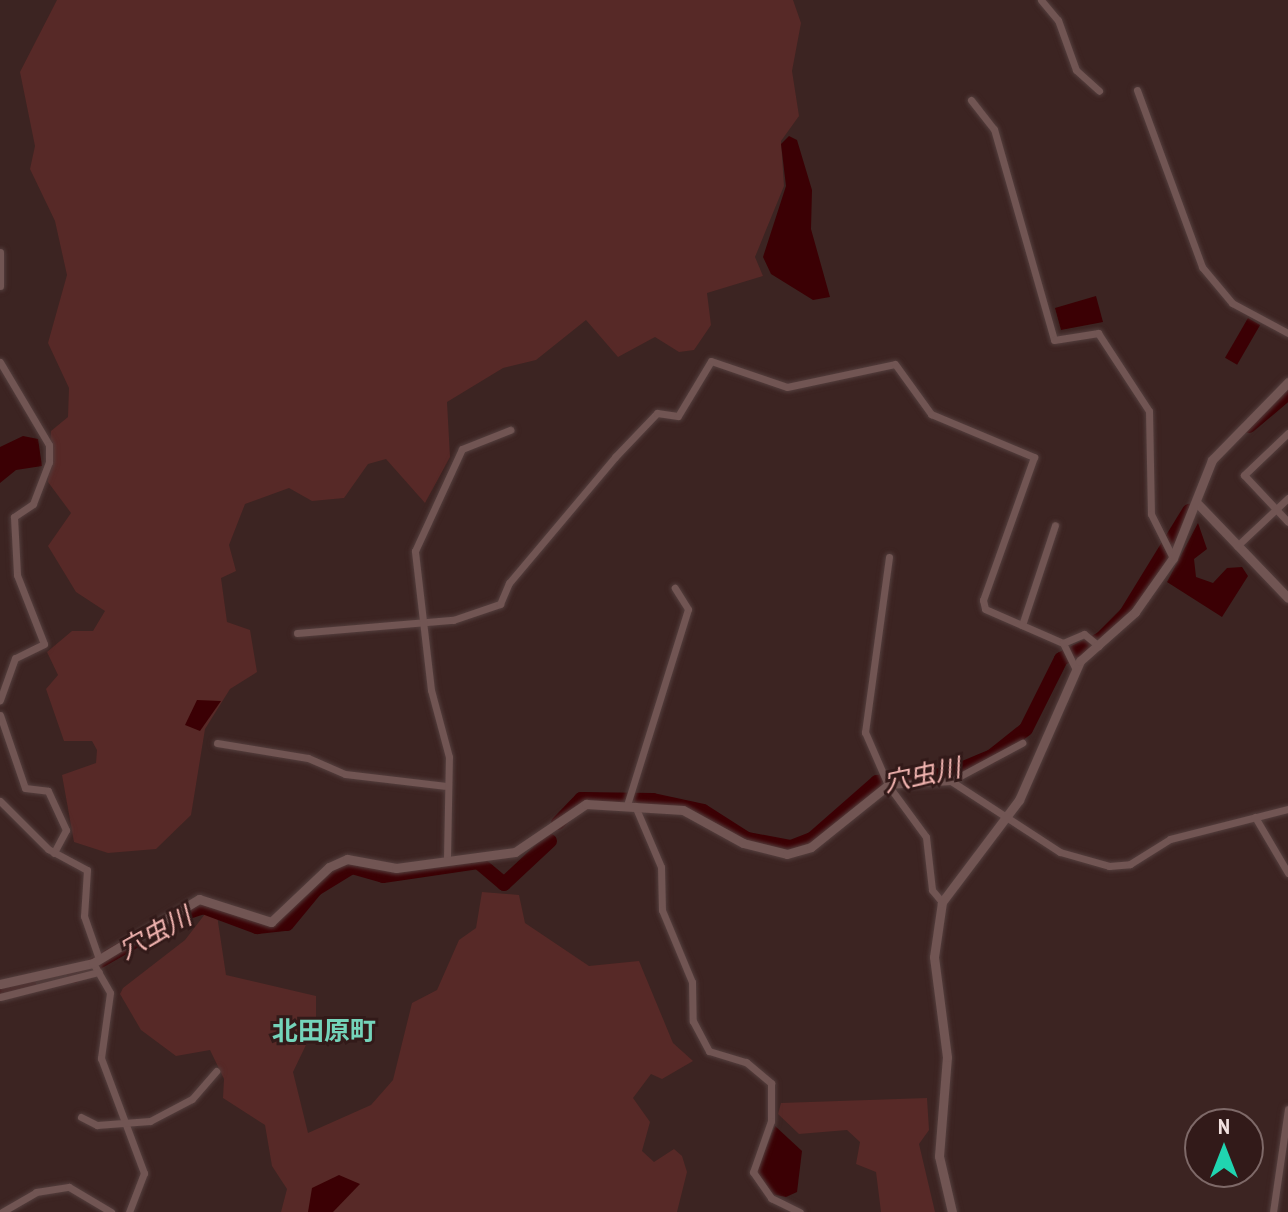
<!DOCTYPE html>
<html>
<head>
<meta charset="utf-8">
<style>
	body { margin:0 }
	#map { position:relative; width:1288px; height:1212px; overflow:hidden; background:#3c2422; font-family:"PT Sans Narrow","Noto Sans JP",sans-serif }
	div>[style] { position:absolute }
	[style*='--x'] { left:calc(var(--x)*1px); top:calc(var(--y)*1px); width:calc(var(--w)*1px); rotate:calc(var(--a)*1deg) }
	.green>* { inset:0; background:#572927 }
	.water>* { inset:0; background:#3b0004; transform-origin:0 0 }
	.river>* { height:14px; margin:-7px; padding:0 7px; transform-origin:7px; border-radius:7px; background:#3b0004 }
	.roads { filter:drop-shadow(0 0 2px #543f3e) drop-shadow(0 0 2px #543f3e) }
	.minor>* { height:7px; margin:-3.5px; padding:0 3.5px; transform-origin:3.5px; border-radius:3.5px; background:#715553 }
	.tertiary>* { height:9px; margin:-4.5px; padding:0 4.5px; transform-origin:4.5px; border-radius:4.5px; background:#715553 }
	span { translate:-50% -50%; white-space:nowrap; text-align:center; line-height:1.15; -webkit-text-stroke:6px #321a19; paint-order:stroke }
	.water-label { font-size:26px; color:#f3b5b1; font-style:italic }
	.neighbourhood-label { font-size:26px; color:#74d4ba; font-weight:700 }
	.north { position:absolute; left:1184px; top:1108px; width:80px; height:80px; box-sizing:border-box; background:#321a19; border:2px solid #7e6968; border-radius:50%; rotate:0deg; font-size:22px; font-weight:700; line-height:32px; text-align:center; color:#f1e0de }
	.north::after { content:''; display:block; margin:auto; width:28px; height:36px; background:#20d5b0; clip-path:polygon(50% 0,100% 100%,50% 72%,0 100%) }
</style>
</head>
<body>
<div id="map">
	<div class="green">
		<div style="clip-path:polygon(57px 0,793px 0,801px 23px,792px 71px,799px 116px,781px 141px,784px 186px,755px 257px,763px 276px,707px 293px,711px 325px,694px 350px,679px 352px,655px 337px,618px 357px,586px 320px,536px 360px,503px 368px,447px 402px,450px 457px,425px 503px,386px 459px,368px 464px,344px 498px,312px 501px,289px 488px,245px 504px,229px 545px,236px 571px,221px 578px,227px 622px,250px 630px,257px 672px,230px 689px,205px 729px,191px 815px,156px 849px,108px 853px,74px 842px,62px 775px,96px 763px,97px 750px,92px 741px,64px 741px,46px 689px,58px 675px,47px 652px,72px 631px,93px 631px,105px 611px,76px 592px,48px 546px,71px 513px,48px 482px,51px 431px,68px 417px,69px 388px,48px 343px,67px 275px,55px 221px,30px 169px,35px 146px,20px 72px)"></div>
		<div style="clip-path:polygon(482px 892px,519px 895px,525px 923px,589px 966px,639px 961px,673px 1043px,693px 1061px,662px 1079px,651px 1074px,633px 1098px,650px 1122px,642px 1151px,654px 1162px,674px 1149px,682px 1156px,687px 1172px,677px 1212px,281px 1212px,287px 1189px,272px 1166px,265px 1125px,223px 1098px,224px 1079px,210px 1050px,176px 1056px,141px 1030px,120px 994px,123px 988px,185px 940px,205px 914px,217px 915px,226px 975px,316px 996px,316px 1024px,293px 1072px,308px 1133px,371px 1105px,393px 1080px,412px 1003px,437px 990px,459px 940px,476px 928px)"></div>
		<div style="clip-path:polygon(927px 1098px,929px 1130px,919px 1144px,935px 1212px,881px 1212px,876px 1172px,856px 1164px,860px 1142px,847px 1130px,799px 1134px,778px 1114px,781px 1103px)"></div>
	</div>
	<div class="water">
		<div style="clip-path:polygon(789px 136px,797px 140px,812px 190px,811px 229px,830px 297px,813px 300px,771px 274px,763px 257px,786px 186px,781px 144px)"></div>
		<div style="clip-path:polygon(1096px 296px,1103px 322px,1061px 330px,1055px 308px)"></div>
		<div style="left:1248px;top:318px;width:14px;height:46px;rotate:30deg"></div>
		<div style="clip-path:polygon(23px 436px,38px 439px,42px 466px,16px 470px,0 483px,0 447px)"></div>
		<div style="clip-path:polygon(1198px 523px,1207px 549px,1194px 559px,1196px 577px,1213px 583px,1227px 568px,1242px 567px,1248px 576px,1222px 617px,1167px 582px)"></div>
		<div style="clip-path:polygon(197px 700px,221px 701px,200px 731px,185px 725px)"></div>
		<div style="clip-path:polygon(775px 1126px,802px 1151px,797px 1192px,786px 1197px,771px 1194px,756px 1172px)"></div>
		<div style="clip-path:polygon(339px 1175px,360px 1184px,333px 1212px,308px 1212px,312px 1188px)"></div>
	</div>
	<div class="river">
		<div style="--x:1249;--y:426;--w:51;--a:-40.2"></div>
		<div style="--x:558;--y:823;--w:33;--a:-46"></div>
		<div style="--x:581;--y:799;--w:72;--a:0.8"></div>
		<div style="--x:653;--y:800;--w:51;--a:12.4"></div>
		<div style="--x:703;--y:811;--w:52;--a:32.5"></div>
		<div style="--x:747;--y:839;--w:45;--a:10.3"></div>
		<div style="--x:791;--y:847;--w:22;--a:-21"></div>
		<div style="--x:812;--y:839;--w:86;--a:-41.2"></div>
		<div style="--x:877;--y:782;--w:72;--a:-6.3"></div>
		<div style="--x:949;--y:774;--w:47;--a:-22.7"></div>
		<div style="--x:992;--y:756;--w:43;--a:-38.5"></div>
		<div style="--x:1026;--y:729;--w:78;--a:-63.4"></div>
		<div style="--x:1061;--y:659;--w:45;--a:-26.6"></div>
		<div style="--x:1101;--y:639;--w:35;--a:-45"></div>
		<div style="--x:1126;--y:614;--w:121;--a:-58.5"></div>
		<div style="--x:173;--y:917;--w:32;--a:-18"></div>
		<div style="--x:203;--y:907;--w:58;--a:20.3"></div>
		<div style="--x:257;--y:927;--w:30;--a:-6"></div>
		<div style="--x:287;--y:924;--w:45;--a:-50.4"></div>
		<div style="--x:316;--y:889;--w:42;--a:-31.4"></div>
		<div style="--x:352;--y:867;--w:32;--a:16"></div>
		<div style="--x:383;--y:876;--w:96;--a:-8.4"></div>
		<div style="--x:478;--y:862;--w:34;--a:40"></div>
		<div style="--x:504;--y:884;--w:63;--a:-43.1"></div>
		<div style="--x:74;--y:976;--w:70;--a:-29.8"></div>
		<div style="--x:0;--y:991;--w:30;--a:-9"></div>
	</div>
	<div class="roads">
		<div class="minor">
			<div style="--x:1041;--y:0;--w:26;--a:50"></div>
			<div style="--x:1058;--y:20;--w:53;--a:70.2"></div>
			<div style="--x:1076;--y:70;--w:31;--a:42"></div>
			<div style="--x:1137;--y:90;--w:189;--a:69.8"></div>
			<div style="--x:1202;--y:267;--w:47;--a:50.2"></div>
			<div style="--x:1232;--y:303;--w:64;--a:28.2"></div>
			<div style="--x:971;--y:100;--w:37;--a:52"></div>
			<div style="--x:994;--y:129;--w:219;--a:74.1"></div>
			<div style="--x:1054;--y:340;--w:45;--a:-9"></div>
			<div style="--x:1098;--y:333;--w:93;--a:56.8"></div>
			<div style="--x:1149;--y:411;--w:103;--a:88.9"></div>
			<div style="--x:1151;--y:514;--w:49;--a:63.4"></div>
			<div style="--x:0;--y:252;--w:34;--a:90"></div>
			<div style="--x:0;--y:362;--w:96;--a:59.4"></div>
			<div style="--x:49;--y:445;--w:17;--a:90"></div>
			<div style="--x:49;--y:462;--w:45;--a:110.9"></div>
			<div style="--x:33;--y:504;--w:23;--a:146"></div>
			<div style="--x:14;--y:517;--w:58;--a:87"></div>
			<div style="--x:17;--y:575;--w:74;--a:68.6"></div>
			<div style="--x:44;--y:644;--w:32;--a:154"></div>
			<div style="--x:15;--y:658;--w:45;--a:109.7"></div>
			<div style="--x:1288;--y:433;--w:61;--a:136.3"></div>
			<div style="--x:1244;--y:475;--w:64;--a:46.9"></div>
			<div style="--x:1237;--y:546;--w:70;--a:-43.3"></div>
			<div style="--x:889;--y:557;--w:177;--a:97.8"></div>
			<div style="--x:865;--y:732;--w:58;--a:66.5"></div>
			<div style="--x:888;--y:785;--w:64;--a:53.8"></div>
			<div style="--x:926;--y:837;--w:53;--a:83.5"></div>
			<div style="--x:932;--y:890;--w:16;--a:50"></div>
			<div style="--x:1022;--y:625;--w:105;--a:-71.7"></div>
			<div style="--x:297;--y:633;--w:157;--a:-4.8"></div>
			<div style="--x:453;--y:620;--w:50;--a:-18.8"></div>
			<div style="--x:500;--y:604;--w:23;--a:-67"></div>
			<div style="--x:509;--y:583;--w:165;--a:-49.9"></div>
			<div style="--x:615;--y:457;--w:61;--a:-46.3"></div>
			<div style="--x:657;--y:413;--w:21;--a:8"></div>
			<div style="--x:678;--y:416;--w:64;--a:-59"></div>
			<div style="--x:711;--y:361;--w:80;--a:18.9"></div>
			<div style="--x:787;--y:387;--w:110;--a:-12"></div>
			<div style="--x:895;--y:364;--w:62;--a:54.2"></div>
			<div style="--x:931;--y:414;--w:112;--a:22.7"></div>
			<div style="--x:1034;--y:457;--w:152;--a:109.6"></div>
			<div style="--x:983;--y:600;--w:9;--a:77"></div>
			<div style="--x:985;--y:609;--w:85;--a:23.6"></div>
			<div style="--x:1063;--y:643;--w:30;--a:64"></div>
			<div style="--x:1063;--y:643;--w:23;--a:-23"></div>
			<div style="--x:1084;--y:634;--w:19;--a:39"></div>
			<div style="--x:0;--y:715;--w:77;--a:71.1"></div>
			<div style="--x:25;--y:788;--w:23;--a:7"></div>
			<div style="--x:48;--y:791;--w:43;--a:65.2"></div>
			<div style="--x:66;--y:830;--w:26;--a:118"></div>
			<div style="--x:217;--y:743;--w:92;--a:9.4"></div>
			<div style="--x:308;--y:758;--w:40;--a:23.4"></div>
			<div style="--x:345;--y:774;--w:102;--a:6.8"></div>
			<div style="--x:951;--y:781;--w:81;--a:-28.2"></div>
			<div style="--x:888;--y:785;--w:63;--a:-3.6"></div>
			<div style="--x:951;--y:781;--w:130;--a:33.1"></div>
			<div style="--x:1060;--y:852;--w:51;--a:15.9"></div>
			<div style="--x:1109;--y:866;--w:21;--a:-5"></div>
			<div style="--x:1130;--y:864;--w:47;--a:-32"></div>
			<div style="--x:1170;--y:839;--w:122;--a:-14.3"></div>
			<div style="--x:0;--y:801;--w:68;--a:45"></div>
			<div style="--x:48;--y:849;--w:44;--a:28.3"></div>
			<div style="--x:87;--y:870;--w:46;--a:93.7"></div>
			<div style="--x:84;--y:916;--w:46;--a:70.8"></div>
			<div style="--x:627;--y:805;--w:205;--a:-72.7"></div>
			<div style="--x:688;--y:609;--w:25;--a:-122"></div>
			<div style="--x:635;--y:806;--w:66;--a:66.9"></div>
			<div style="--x:661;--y:867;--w:43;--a:88.7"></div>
			<div style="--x:662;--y:910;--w:78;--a:67.4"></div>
			<div style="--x:692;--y:982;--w:39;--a:89"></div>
			<div style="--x:693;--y:1021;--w:34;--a:62"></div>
			<div style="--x:709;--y:1051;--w:39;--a:17"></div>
			<div style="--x:746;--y:1062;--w:33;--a:40"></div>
			<div style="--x:771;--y:1083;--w:38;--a:90"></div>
			<div style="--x:771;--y:1121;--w:54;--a:109.4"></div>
			<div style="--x:753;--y:1172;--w:32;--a:55"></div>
			<div style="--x:771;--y:1198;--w:32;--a:26"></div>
			<div style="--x:1255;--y:817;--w:65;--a:59.5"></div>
			<div style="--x:447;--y:858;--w:101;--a:-88.9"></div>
			<div style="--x:449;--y:757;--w:69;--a:-105"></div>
			<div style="--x:431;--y:690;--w:140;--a:-96.6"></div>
			<div style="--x:415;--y:551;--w:112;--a:-65.3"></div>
			<div style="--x:462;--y:449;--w:52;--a:-21.6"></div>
			<div style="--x:93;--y:963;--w:34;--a:60"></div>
			<div style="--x:110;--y:993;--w:66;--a:97.9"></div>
			<div style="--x:101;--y:1058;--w:123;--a:69.5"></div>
			<div style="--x:144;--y:1173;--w:42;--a:111"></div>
			<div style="--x:0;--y:997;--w:102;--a:-14.2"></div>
			<div style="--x:81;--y:1117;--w:18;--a:27"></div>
			<div style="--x:97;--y:1125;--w:53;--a:-4.3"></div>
			<div style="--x:150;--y:1121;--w:47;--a:-27.6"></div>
			<div style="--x:192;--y:1099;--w:37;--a:-49"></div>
			<div style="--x:2;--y:1212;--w:39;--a:-30"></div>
			<div style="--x:36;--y:1192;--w:33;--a:-9"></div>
			<div style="--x:69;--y:1187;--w:49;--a:30.8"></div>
			<div style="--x:1273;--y:1212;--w:104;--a:-81.7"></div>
		</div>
		<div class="tertiary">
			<div style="--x:1198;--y:504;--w:130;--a:46.2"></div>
			<div style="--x:0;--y:984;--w:95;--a:-12.7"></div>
			<div style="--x:93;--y:963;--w:124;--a:-31.1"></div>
			<div style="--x:199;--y:899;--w:76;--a:17.7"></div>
			<div style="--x:271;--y:922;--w:80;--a:-43.5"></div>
			<div style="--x:329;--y:867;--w:20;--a:-24"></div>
			<div style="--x:347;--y:859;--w:50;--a:10.4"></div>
			<div style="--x:396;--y:868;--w:120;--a:-7.7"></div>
			<div style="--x:515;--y:852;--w:86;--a:-34.1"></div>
			<div style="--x:586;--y:804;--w:97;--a:3.5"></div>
			<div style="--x:683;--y:810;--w:68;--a:28.8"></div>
			<div style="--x:743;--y:843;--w:45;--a:14"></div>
			<div style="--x:787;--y:854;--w:25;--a:-16"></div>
			<div style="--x:811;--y:847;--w:99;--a:-38.8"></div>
			<div style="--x:952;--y:1212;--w:57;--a:-103.1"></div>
			<div style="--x:939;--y:1156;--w:99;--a:-85.4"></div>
			<div style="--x:947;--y:1057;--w:101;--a:-97.4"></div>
			<div style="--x:934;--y:957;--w:56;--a:-81.7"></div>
			<div style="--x:942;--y:902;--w:128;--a:-53"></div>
			<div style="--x:1019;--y:800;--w:152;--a:-66.3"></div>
			<div style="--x:1080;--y:661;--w:74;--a:-41.7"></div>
			<div style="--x:1135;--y:612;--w:66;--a:-54.9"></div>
			<div style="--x:1173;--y:558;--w:105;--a:-68.3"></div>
			<div style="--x:1212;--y:460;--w:109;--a:-45.7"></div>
		</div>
	</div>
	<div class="water-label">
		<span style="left:922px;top:775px;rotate:-12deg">穴虫川</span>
		<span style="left:155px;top:933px;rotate:-29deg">穴虫川</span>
	</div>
	<div class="neighbourhood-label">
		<span style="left:324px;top:1031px">北田原町</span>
	</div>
	<div class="north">N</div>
</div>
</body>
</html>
